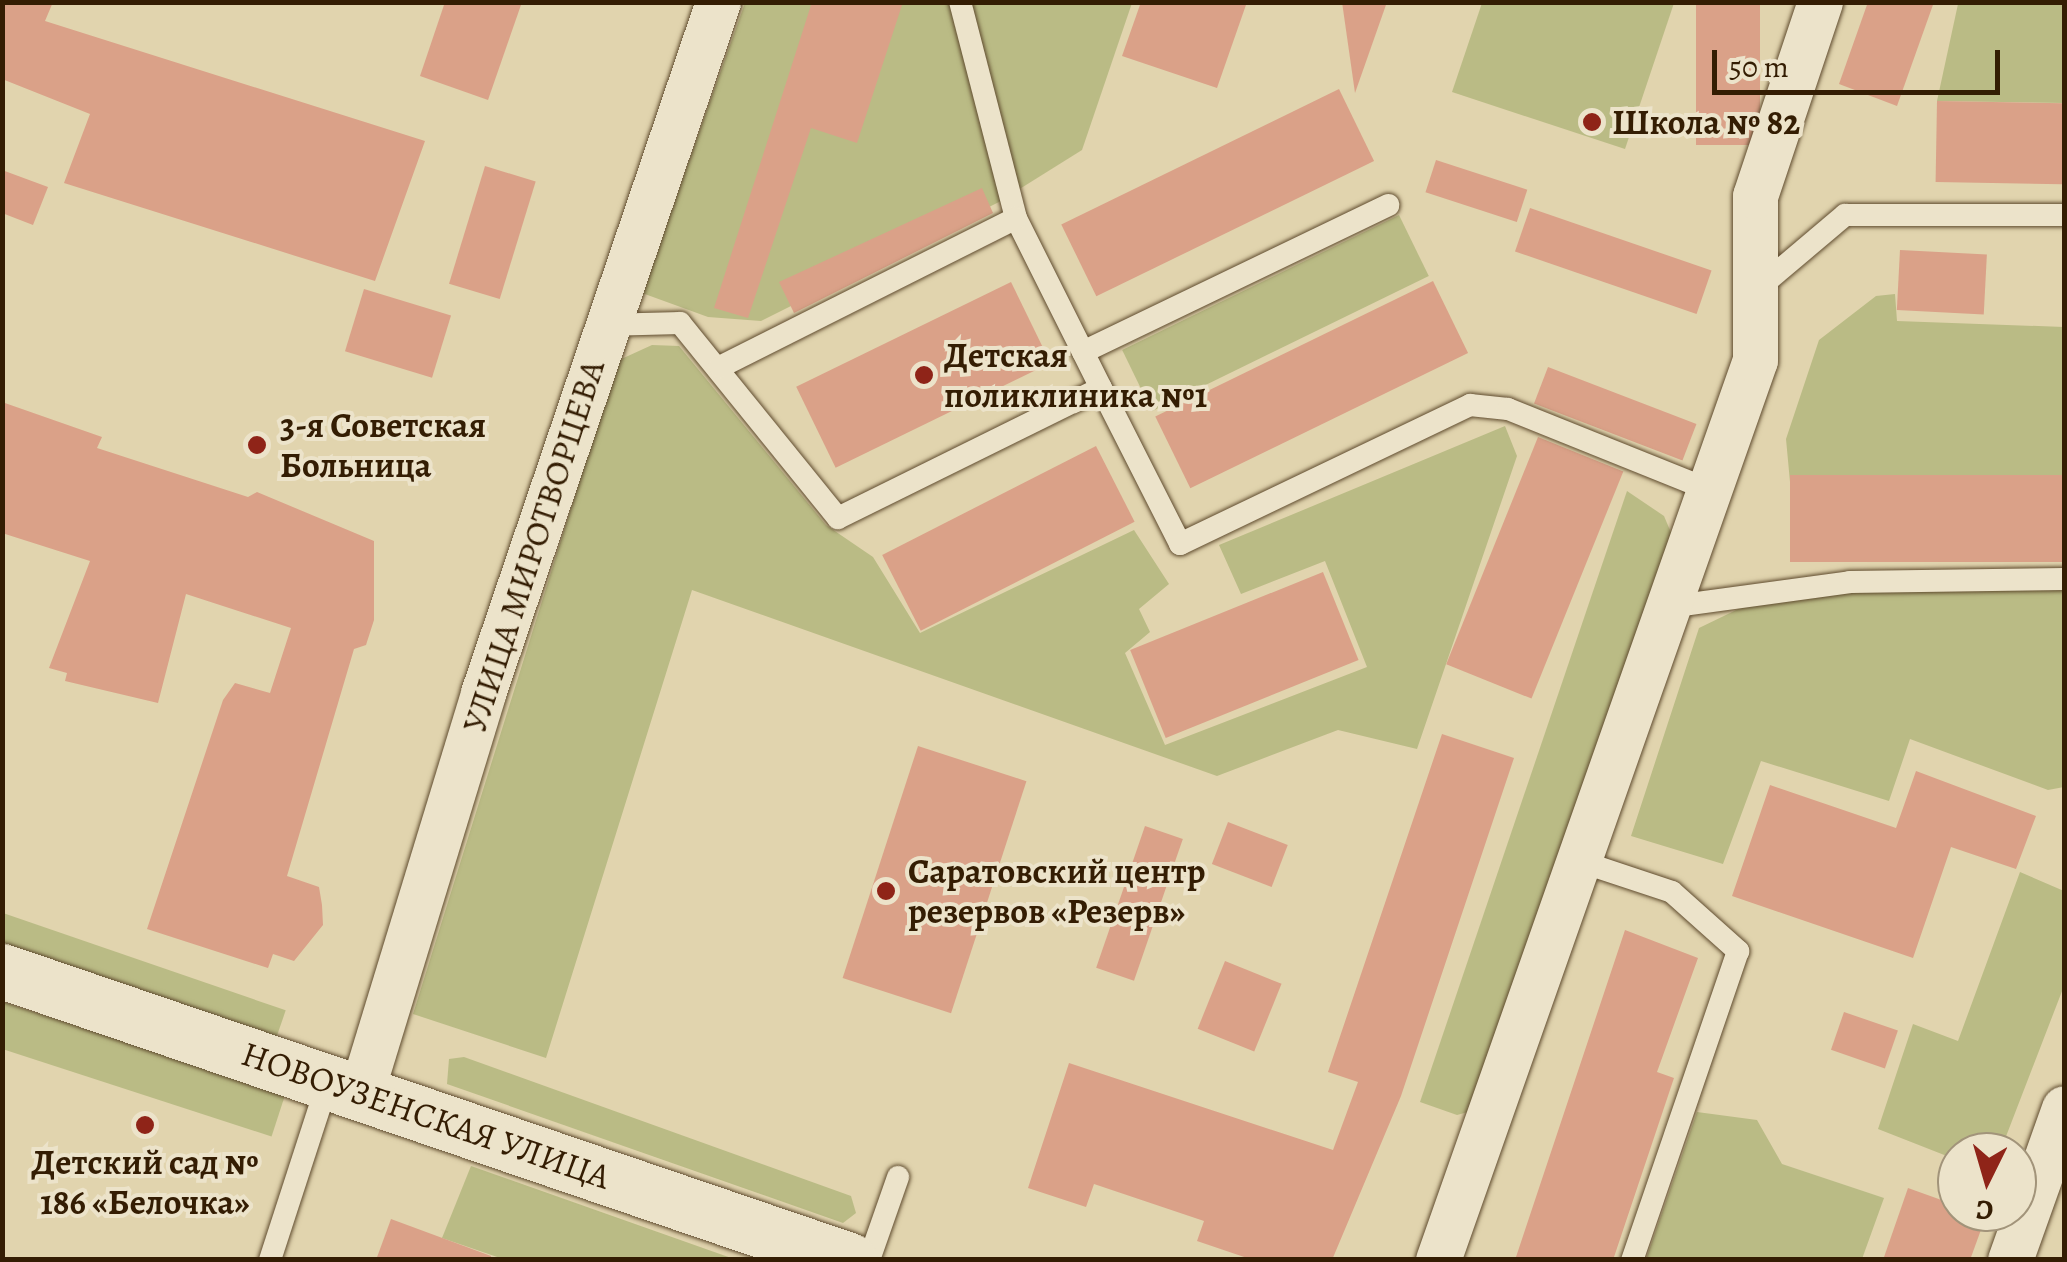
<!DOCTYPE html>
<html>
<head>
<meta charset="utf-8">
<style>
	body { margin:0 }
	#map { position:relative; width:2067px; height:1262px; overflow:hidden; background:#e1d4ae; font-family:Alegreya,serif }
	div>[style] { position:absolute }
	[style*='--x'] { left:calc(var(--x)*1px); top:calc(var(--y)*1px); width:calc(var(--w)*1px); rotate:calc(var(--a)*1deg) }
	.green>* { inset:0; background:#babb85; transform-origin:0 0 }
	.building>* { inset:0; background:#daa188; transform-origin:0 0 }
	.roads { filter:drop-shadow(0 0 2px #5f4b2e) drop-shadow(0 0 2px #5f4b2e) }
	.lane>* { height:22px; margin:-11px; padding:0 11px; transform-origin:11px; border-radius:11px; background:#ece3ca }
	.street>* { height:45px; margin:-22.5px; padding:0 22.5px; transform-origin:22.5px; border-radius:22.5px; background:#ece3ca }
	.secondary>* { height:55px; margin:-27.5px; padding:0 27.5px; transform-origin:27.5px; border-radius:27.5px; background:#ece3ca }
	.dots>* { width:28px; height:28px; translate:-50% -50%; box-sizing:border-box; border:5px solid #ece3ca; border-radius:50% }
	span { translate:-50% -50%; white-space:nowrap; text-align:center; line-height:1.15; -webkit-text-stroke:8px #ece3ca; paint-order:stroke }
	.poi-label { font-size:35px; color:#341d03; font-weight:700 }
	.left { translate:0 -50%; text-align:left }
	.street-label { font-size:35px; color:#341d03 }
	.frame { position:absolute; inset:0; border:5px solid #341d03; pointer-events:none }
	.north { position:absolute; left:1937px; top:1132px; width:100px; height:100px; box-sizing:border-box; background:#ece3ca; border:2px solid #a2947a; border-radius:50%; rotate:185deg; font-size:28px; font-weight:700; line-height:40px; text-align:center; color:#341d03 }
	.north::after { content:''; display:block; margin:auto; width:35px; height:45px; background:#8f2418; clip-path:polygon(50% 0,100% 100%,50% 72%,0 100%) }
	.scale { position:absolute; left:1712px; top:50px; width:288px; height:45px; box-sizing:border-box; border:5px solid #341d03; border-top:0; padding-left:12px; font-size:30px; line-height:35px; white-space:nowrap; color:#341d03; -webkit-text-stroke:8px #ece3ca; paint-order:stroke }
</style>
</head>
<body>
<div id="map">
	<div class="green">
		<div style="clip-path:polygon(745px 3px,1132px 3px,1082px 150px,999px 202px,761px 321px,708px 317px,642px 293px)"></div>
		<div style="clip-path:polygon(1482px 3px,1674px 3px,1625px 149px,1452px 92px)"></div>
		<div style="clip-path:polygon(2064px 3px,2064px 103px,1937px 101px,1958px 4px)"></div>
		<div style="left:1399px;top:215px;width:68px;height:308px;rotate:64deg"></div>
		<div style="clip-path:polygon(1895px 294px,1897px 321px,2064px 327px,2064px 475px,1790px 482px,1786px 439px,1819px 340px,1876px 296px)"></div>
		<div style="clip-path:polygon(652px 345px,679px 346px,826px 525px,873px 557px,920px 633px,1134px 530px,1169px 584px,1139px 609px,1150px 632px,1125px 653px,1165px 745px,1367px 667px,1325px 561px,1241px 594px,1219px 545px,1505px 426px,1517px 456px,1417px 749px,1338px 730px,1217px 776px,692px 590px,546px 1058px,413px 1014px,617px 361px)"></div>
		<div style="clip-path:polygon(1627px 491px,1664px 516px,1672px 535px,1475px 1110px,1457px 1115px,1420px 1102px)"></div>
		<div style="clip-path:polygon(2064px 580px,2064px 787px,2048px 790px,1910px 739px,1889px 801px,1761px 761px,1723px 864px,1631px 836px,1699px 628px,1761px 598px)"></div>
		<div style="clip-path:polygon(2020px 872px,2064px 891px,2064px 986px,2000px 1152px,1957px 1152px,1957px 1160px,1878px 1129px,1913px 1024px,1958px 1041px)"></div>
		<div style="left:3px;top:913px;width:299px;height:33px;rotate:19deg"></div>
		<div style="left:3px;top:1002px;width:297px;height:45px;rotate:18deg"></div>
		<div style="clip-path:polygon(464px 1057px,851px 1196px,856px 1213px,843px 1223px,447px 1084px,449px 1059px)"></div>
		<div style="clip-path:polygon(1697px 1112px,1757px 1120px,1782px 1164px,1884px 1198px,1862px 1259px,1646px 1259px)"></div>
		<div style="clip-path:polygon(471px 1166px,734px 1259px,503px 1259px,442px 1238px)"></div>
	</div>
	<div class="building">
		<div style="clip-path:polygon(2px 2px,53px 2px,45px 21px,425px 141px,375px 281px,64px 183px,90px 114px,2px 79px)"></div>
		<div style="clip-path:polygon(445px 2px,522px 2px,488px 100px,420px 76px)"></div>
		<div style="clip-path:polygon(812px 2px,903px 2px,857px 143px,811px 128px,748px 318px,714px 308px)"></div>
		<div style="clip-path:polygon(1141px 2px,1247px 2px,1217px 88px,1122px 56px)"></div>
		<div style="clip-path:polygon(1342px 2px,1387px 2px,1355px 93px)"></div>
		<div style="left:1696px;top:2px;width:64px;height:143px"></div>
		<div style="clip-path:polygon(1868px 2px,1934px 2px,1897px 106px,1839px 84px)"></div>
		<div style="left:1339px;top:89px;width:80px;height:309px;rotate:64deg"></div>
		<div style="left:1937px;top:101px;width:127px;height:81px;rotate:1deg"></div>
		<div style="left:1436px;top:160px;width:96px;height:34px;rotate:18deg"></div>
		<div style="left:485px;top:166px;width:53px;height:123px;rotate:17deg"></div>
		<div style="clip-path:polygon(2px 170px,48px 187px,33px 225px,2px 213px)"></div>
		<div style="clip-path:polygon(982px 188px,993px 213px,794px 313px,779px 282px)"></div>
		<div style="left:1530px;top:208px;width:192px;height:46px;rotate:19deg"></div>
		<div style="left:1900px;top:250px;width:87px;height:60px;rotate:3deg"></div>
		<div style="left:1433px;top:281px;width:80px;height:309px;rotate:64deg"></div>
		<div style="left:1011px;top:282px;width:90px;height:239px;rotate:64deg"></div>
		<div style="left:364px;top:289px;width:91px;height:65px;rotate:17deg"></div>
		<div style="left:1548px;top:367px;width:159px;height:39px;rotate:21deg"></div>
		<div style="clip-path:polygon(2px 402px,102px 437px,97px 448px,248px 497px,257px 492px,374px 541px,374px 620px,366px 645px,354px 649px,287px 876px,319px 887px,322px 905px,323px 925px,294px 961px,273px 954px,268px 968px,147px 929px,223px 700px,235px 683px,270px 693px,291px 628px,186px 594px,158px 703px,65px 681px,67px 673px,49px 668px,90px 561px,2px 533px)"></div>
		<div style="left:1538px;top:437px;width:92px;height:245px;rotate:22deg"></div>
		<div style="left:1096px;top:446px;width:85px;height:240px;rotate:63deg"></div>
		<div style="left:2064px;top:475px;width:87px;height:274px;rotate:90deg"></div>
		<div style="left:1323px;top:572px;width:95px;height:208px;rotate:68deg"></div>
		<div style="clip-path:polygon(1442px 734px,1514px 758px,1401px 1096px,1332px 1260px,1253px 1260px,1197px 1241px,1204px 1221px,1094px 1184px,1086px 1207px,1028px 1188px,1069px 1063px,1333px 1150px,1358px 1082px,1328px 1072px)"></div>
		<div style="left:918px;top:746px;width:114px;height:244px;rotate:18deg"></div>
		<div style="clip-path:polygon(1916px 771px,2036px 816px,2016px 869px,1951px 847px,1913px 958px,1732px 896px,1770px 785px,1896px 828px)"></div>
		<div style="left:1228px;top:822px;width:64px;height:45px;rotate:21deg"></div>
		<div style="left:1145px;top:826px;width:40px;height:150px;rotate:19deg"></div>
		<div style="clip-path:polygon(1625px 930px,1698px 958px,1657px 1072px,1674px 1078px,1613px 1260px,1515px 1260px)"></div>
		<div style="left:1225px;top:961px;width:61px;height:73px;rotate:22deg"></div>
		<div style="left:1844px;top:1012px;width:57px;height:40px;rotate:19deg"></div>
		<div style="clip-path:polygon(1908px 1188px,1986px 1216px,1970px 1260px,1883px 1260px)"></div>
		<div style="clip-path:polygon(391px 1219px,491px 1256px,491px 1260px,376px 1260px)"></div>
	</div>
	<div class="roads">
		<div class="lane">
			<div style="--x:1755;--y:291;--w:118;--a:-40.2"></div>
			<div style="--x:1845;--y:215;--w:219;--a:0"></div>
			<div style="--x:605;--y:325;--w:75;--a:-1.5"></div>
			<div style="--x:680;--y:323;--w:251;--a:51"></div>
			<div style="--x:838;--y:518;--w:293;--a:-26.3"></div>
			<div style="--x:1101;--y:388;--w:190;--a:-116.6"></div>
			<div style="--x:1016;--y:218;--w:223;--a:-104.5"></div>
			<div style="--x:1083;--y:352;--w:339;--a:-25.7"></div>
			<div style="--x:720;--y:367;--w:331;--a:-26.7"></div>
			<div style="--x:1101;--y:388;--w:175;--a:63.1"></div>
			<div style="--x:1180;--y:544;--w:322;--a:-25.6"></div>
			<div style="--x:1470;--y:405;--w:38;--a:6"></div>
			<div style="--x:1508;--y:409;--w:217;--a:21.9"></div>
			<div style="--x:1668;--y:607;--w:184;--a:-7.8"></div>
			<div style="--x:1850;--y:582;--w:214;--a:-0.8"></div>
			<div style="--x:1579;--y:861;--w:98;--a:18.4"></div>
			<div style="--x:1672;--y:892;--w:89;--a:41.8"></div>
			<div style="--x:1738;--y:951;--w:327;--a:108.9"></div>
			<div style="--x:270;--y:1260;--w:188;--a:-72"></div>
			<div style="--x:869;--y:1260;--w:88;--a:-70.7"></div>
		</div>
		<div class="street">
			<div style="--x:361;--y:1093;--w:418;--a:-73"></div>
			<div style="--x:483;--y:693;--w:730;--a:-71.22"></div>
			<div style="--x:1438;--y:1260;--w:954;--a:-70.6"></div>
			<div style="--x:1755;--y:360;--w:164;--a:-90"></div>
			<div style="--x:1755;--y:196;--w:205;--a:-71.5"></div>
			<div style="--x:2010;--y:1260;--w:161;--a:-70.4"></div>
		</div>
		<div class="secondary">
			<div style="--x:2;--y:971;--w:895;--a:18.84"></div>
		</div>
	</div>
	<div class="dots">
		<div style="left:1592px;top:122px;background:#8f2418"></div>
		<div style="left:924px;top:375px;background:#8f2418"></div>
		<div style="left:257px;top:445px;background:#8f2418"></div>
		<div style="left:886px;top:891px;background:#8f2418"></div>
		<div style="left:145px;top:1125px;background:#8f2418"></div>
	</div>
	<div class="poi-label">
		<span class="left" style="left:1612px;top:122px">Школа № 82</span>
		<span class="left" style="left:944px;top:375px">Детская<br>поликлиника №1</span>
		<span class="left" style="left:280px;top:445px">3-я Советская<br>Больница</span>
		<span class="left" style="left:908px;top:891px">Саратовский центр<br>резервов «Резерв»</span>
		<span style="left:145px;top:1182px">Детский сад №<br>186 «Белочка»</span>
	</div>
	<div class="street-label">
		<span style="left:533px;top:546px;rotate:-72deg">УЛИЦА МИРОТВОРЦЕВА</span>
		<span style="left:426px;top:1115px;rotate:19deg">НОВОУЗЕНСКАЯ УЛИЦА</span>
	</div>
	<div class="frame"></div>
	<div class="north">С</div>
	<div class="scale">50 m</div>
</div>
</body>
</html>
